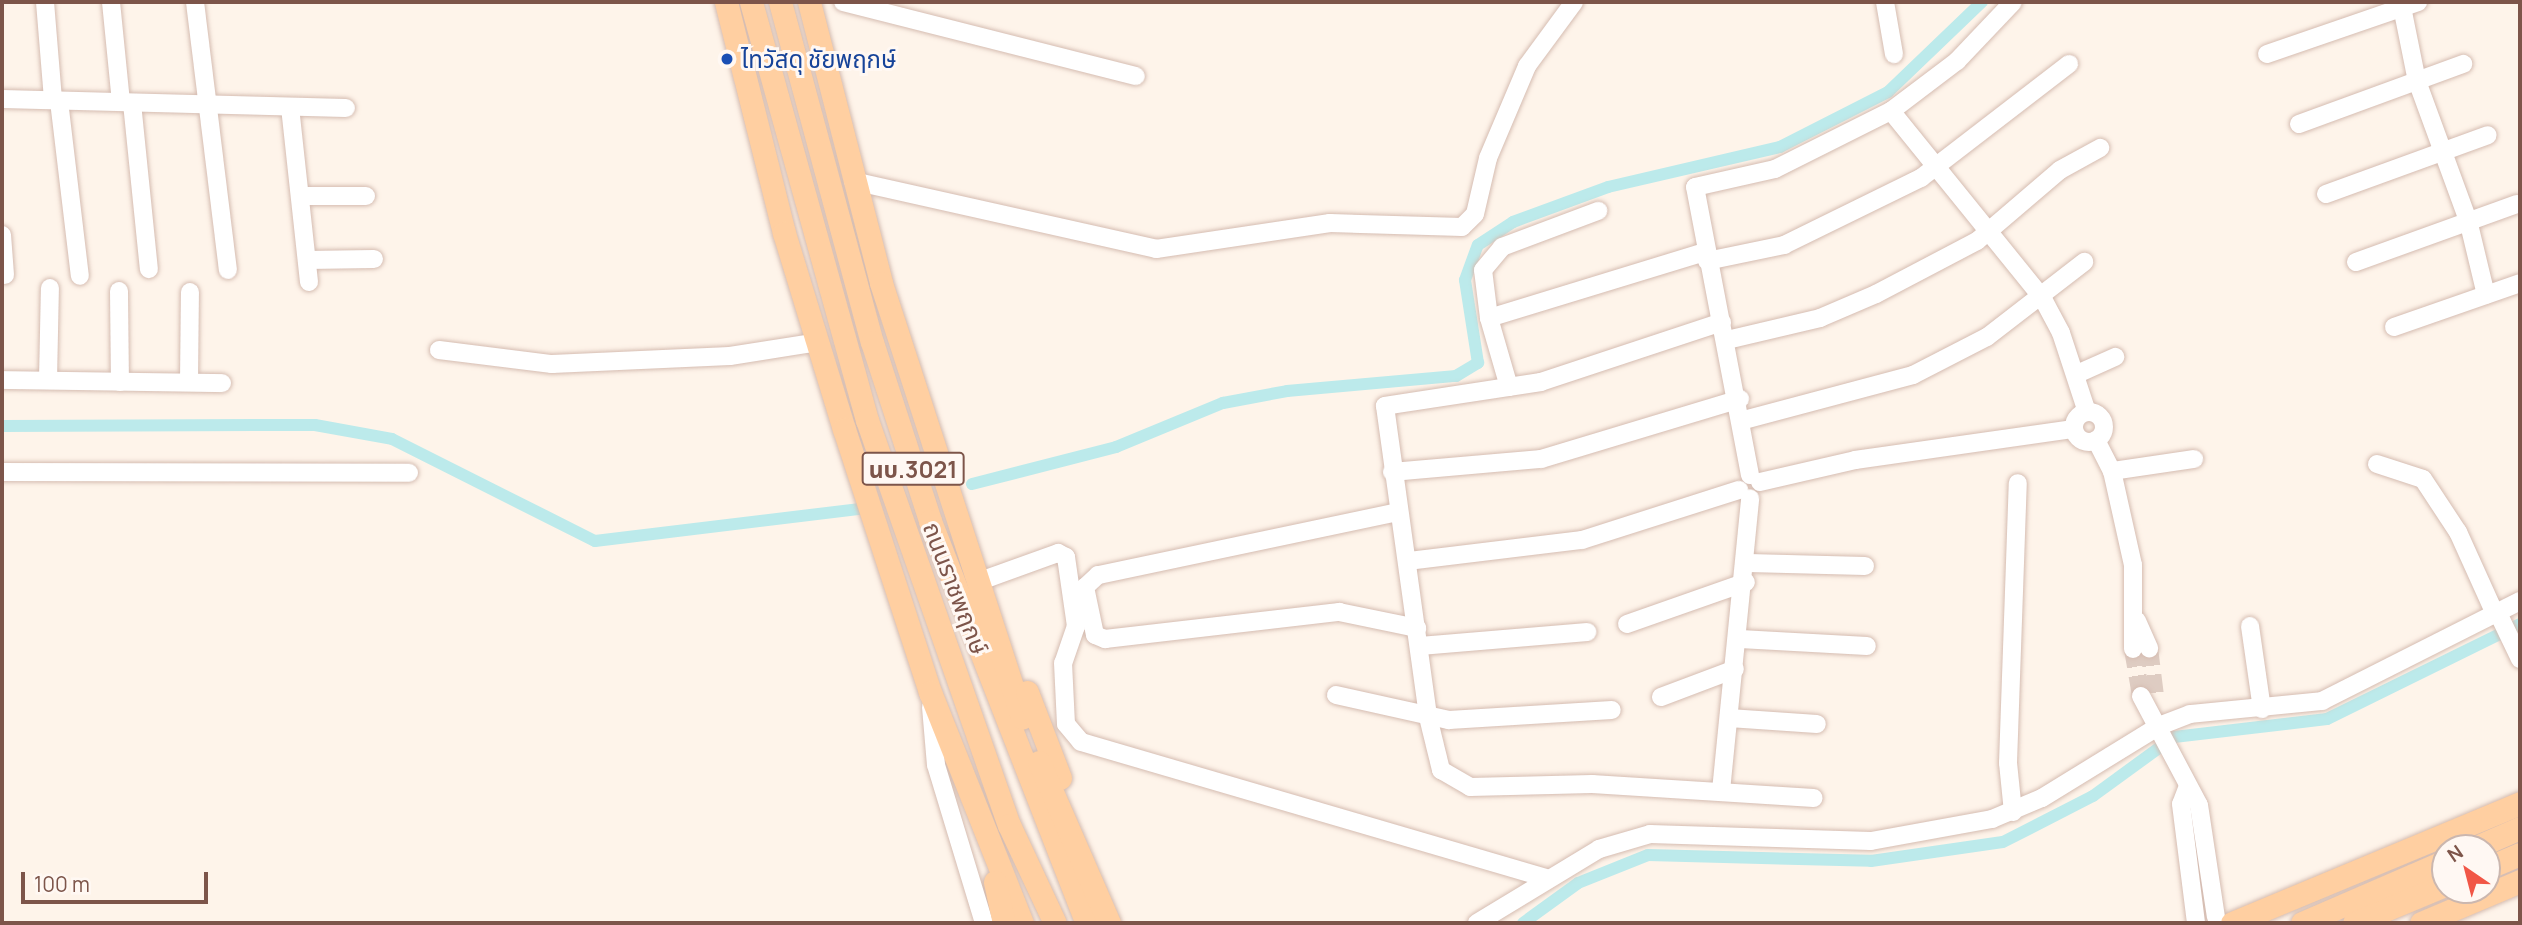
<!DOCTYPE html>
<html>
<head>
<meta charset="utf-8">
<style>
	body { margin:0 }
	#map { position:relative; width:2522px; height:925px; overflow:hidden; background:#fef4ea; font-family:Manrope,"Noto Sans Thai",sans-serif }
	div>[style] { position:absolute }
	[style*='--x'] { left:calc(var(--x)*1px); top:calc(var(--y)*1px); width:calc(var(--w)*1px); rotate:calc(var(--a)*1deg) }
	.canal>* { height:12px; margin:-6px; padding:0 6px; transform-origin:6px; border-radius:6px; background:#bceaeb }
	.minor-tunnel>* { height:18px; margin-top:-9px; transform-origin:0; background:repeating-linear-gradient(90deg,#deccc2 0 18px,transparent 0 27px) }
	.roads { filter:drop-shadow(0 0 2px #d5bcb1) drop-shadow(0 0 2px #d5bcb1) }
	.minor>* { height:18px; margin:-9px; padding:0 9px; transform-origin:9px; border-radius:9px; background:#fff }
	.minor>.ring { margin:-9px; padding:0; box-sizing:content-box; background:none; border:18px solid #fff; border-radius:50% }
	.major>* { height:23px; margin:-11.5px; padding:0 11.5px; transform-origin:11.5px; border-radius:11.5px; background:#ffcfa1 }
	.dots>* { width:19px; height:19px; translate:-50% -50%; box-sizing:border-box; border:4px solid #fff8f3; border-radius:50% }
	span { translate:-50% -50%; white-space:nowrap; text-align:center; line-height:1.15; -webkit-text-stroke:6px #fff8f3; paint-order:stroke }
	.shield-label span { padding:2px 5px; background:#fff8f3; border:2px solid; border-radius:5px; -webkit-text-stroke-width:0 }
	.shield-label { font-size:23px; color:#7d554a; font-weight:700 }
	.transit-label { font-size:24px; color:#164399 }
	.left { translate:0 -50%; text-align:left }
	.street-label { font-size:24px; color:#7d554a }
	.frame { position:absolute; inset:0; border:4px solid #7d554a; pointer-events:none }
	.north { position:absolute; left:2431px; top:834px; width:70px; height:70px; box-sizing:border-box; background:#fff8f3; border:2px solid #cbb7af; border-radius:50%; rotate:325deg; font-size:19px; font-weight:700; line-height:28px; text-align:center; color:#7d554a }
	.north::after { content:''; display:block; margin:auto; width:24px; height:32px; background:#f15646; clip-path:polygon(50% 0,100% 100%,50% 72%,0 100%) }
	.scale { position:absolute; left:21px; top:872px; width:187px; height:32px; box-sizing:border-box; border:4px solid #7d554a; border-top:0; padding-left:9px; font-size:21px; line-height:24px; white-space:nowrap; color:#7d554a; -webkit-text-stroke:5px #fff8f3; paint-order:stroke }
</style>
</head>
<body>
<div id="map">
	<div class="canal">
		<div style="--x:2;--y:426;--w:313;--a:-0.2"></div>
		<div style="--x:315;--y:425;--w:78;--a:10.3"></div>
		<div style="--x:392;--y:439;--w:227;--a:26.7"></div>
		<div style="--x:595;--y:541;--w:265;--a:-6.9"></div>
		<div style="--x:972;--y:484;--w:149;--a:-14.4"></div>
		<div style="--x:1116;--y:447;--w:116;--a:-22.4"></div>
		<div style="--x:1223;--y:403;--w:65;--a:-10.6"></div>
		<div style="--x:1287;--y:391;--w:170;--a:-5.1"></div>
		<div style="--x:1456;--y:376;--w:26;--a:-31"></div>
		<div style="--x:1478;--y:363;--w:84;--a:-98.9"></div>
		<div style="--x:1465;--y:280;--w:37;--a:-70"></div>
		<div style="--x:1478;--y:245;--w:42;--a:-33.3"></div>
		<div style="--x:1513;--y:222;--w:101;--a:-20.2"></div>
		<div style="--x:1608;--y:187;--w:177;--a:-13.1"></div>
		<div style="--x:1780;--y:147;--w:121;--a:-27"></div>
		<div style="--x:1888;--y:92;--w:130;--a:-43.8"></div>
		<div style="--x:1523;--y:923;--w:68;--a:-36"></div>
		<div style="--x:1578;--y:883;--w:75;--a:-21.8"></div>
		<div style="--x:1648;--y:855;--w:223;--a:1.5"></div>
		<div style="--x:1871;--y:861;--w:133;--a:-8.2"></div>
		<div style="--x:2003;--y:842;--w:101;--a:-27.1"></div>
		<div style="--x:2093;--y:796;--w:100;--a:-36.1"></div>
		<div style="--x:2174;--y:737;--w:154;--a:-6.7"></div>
		<div style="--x:2327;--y:719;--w:215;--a:-26.2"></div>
	</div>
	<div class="minor-tunnel">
		<div style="--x:2149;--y:648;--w:48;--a:82.9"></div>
		<div style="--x:2133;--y:649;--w:48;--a:80.3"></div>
	</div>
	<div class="roads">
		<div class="minor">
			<div style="--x:45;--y:2;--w:98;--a:85.3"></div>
			<div style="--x:111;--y:2;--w:100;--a:84.3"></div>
			<div style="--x:195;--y:2;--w:270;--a:83"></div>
			<div style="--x:843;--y:2;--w:302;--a:14.2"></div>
			<div style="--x:1885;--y:2;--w:53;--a:80.2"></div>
			<div style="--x:2401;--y:2;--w:81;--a:78.6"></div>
			<div style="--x:2417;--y:81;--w:148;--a:69.9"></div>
			<div style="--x:2468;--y:220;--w:77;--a:76.5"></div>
			<div style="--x:2267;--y:54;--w:160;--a:-19"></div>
			<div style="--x:2;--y:99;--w:344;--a:1.5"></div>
			<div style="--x:59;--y:101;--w:176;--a:83.2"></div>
			<div style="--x:132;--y:103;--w:167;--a:84.2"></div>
			<div style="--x:290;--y:107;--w:176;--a:83.8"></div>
			<div style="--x:1891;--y:111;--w:242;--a:51"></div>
			<div style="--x:2043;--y:299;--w:38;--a:62"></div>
			<div style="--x:2061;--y:333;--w:83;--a:71.8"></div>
			<div style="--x:2299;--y:124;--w:175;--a:-20.1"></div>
			<div style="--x:853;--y:181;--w:311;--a:12.6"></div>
			<div style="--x:1156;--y:249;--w:176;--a:-8.5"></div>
			<div style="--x:1330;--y:223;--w:132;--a:1.7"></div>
			<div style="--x:1462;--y:227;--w:18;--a:-45"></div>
			<div style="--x:1475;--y:214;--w:57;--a:-76.9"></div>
			<div style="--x:1488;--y:158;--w:100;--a:-67"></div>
			<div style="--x:1527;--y:66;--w:79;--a:-53.7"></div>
			<div style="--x:2326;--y:194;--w:172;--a:-20"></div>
			<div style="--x:300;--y:196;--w:66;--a:0"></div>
			<div style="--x:2;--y:235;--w:40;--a:85.7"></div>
			<div style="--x:307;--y:260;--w:67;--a:-0.9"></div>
			<div style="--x:1707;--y:261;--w:79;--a:-11.7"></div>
			<div style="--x:1784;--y:245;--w:153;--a:-26.1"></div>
			<div style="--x:1921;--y:178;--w:187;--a:-37.6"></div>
			<div style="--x:2356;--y:262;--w:171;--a:-19.8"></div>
			<div style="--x:119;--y:291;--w:91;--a:89.4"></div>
			<div style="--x:1489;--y:318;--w:226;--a:-17"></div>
			<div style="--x:1722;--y:322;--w:191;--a:161.7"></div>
			<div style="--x:1541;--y:382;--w:158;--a:171.3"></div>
			<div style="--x:1385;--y:406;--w:314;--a:82.1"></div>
			<div style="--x:1428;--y:717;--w:55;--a:76.2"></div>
			<div style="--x:1441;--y:770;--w:34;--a:30"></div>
			<div style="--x:1470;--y:787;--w:122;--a:-1.4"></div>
			<div style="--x:1592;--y:784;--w:222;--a:3.6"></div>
			<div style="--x:2394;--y:327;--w:133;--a:-19.2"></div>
			<div style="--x:1727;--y:340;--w:96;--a:-13.3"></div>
			<div style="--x:1820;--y:318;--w:61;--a:-23.2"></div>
			<div style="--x:1876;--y:294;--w:114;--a:-27.7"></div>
			<div style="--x:1977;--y:241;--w:109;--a:-40.5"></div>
			<div style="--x:2060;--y:170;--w:46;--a:-28.8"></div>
			<div style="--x:439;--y:350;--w:114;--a:7.1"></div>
			<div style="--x:552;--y:364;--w:178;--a:-2.6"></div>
			<div style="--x:730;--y:356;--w:89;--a:-9"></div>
			<div style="--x:2077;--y:374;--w:42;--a:-24.1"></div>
			<div style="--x:2;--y:380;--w:220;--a:0.8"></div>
			<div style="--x:48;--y:380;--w:92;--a:-88.8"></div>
			<div style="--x:189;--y:382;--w:90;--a:-89.4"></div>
			<div style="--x:1509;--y:387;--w:72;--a:-106.2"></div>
			<div style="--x:1489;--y:318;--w:48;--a:-97.1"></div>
			<div style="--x:1483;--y:270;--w:30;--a:-50"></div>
			<div style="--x:1502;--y:247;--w:103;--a:-20.6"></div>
			<div class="ring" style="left:2074px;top:412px;width:12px;height:12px"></div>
			<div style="--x:1744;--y:420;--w:175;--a:-14.9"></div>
			<div style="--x:1913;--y:375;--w:83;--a:-27.2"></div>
			<div style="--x:1987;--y:337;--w:123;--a:-37.7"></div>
			<div style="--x:2096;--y:440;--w:35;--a:63"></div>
			<div style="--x:2112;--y:471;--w:96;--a:77.4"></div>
			<div style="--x:2133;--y:565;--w:84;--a:90"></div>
			<div style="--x:2377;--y:464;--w:48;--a:18.1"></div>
			<div style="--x:2423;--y:479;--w:64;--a:56.6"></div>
			<div style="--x:2458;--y:532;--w:90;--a:65.7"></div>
			<div style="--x:2112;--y:471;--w:83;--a:-8.3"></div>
			<div style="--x:2;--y:472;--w:407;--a:0.1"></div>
			<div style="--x:1392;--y:472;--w:150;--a:-5"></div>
			<div style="--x:1541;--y:459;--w:208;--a:-16.8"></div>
			<div style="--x:1750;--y:475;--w:293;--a:-100.8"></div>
			<div style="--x:1695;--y:187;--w:82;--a:-12.7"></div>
			<div style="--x:1775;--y:169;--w:130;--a:-26.6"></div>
			<div style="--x:1891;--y:111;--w:83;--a:-37.1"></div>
			<div style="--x:1957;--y:61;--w:81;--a:-46.5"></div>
			<div style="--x:1760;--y:482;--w:98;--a:-13"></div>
			<div style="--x:1855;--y:460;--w:221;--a:-8.1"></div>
			<div style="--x:1398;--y:512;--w:307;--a:168.1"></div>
			<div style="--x:1098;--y:575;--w:18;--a:137"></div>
			<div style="--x:1085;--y:587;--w:49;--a:78.2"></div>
			<div style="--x:1095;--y:635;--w:11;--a:22"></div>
			<div style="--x:1105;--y:639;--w:236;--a:-6.6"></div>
			<div style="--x:1339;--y:612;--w:80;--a:11.6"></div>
			<div style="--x:1408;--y:561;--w:175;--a:-6.9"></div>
			<div style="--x:1582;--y:540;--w:165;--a:-17.7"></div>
			<div style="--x:1748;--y:563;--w:117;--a:1.5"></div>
			<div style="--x:983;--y:580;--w:80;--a:-19.8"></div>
			<div style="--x:1058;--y:553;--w:9;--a:27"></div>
			<div style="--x:1066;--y:557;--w:70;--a:81.8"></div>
			<div style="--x:1076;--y:626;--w:39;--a:109"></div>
			<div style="--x:1063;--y:663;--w:61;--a:87.2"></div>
			<div style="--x:1066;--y:724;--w:23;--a:50"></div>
			<div style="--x:1081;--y:742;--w:484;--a:16.3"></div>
			<div style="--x:2498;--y:613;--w:51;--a:64.4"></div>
			<div style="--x:2137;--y:621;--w:30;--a:66"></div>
			<div style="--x:1627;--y:624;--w:126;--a:-19.4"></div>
			<div style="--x:2250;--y:626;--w:84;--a:81.8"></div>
			<div style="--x:1740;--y:639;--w:127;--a:3.2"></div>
			<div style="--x:1420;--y:646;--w:168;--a:-4.8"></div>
			<div style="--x:1336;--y:695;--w:116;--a:12.5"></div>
			<div style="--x:1449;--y:720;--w:163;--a:-3.5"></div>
			<div style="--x:2141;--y:696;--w:123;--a:62"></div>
			<div style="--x:2199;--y:805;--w:113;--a:81.4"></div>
			<div style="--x:1661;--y:697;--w:79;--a:-20.7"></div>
			<div style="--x:931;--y:707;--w:58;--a:85.1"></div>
			<div style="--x:936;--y:765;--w:165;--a:73.1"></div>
			<div style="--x:1729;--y:718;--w:88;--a:3.9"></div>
			<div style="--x:2188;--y:786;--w:19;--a:111"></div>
			<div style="--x:2181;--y:804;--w:120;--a:82.8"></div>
			<div style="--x:1721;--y:791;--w:294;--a:-84.3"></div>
			<div style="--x:2013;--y:812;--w:49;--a:-95.8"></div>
			<div style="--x:2008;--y:763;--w:280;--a:-88"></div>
			<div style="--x:1477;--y:923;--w:143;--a:-31.2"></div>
			<div style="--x:1599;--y:849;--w:53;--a:-16.4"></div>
			<div style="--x:1650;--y:834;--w:221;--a:1.8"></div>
			<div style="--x:1871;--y:841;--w:123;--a:-10.3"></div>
			<div style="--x:1992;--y:819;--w:54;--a:-22.8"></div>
			<div style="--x:2042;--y:798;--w:137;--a:-31.6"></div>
			<div style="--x:2159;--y:726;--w:33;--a:-21"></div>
			<div style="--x:2190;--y:714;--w:133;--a:-5.6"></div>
			<div style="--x:2322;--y:701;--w:222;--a:-26.8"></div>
		</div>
		<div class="major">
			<div style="--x:726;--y:2;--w:238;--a:75.9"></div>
			<div style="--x:784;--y:233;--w:205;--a:73"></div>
			<div style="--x:844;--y:429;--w:277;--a:71.9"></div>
			<div style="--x:930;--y:692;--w:249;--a:68.3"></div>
			<div style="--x:751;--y:2;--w:434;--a:74.5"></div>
			<div style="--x:867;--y:420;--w:429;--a:70.7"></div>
			<div style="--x:1009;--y:825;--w:108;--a:64.9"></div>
			<div style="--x:780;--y:2;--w:352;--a:74.9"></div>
			<div style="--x:872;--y:342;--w:188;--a:72"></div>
			<div style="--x:930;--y:521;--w:432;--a:68.7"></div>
			<div style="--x:809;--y:2;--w:290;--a:75.6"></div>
			<div style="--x:881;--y:283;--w:457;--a:72"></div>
			<div style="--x:1027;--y:692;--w:92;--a:69"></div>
			<div style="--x:1039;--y:762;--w:176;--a:66.5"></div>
			<div style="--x:2474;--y:848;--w:50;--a:-23.5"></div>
			<div style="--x:2487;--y:868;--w:36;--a:-23"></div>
			<div style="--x:995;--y:882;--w:42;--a:77.6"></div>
			<div style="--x:2232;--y:923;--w:312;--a:-22.6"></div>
			<div style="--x:2302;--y:923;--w:156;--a:-23.4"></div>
			<div style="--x:2354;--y:923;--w:99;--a:-22.7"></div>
			<div style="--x:2421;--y:923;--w:108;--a:-23"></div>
		</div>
	</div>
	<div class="dots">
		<div style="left:727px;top:59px;background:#1a4fb4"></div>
	</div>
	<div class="shield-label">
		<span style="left:913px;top:469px">นบ.3021</span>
	</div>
	<div class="transit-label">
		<span class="left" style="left:741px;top:59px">ไทวัสดุ ชัยพฤกษ์</span>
	</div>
	<div class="street-label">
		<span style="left:956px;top:588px;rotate:69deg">ถนนราชพฤกษ์</span>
	</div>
	<div class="frame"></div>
	<div class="north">N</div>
	<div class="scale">100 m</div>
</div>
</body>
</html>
